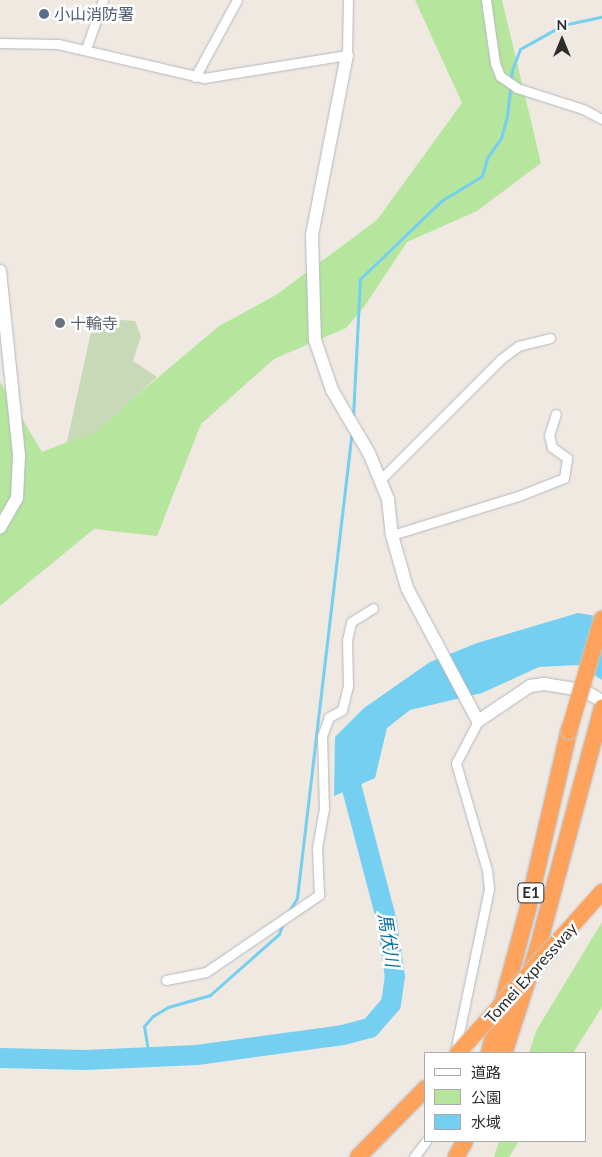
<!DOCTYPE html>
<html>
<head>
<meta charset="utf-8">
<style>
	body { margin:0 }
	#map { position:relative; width:602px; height:1157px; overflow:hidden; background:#efe9e1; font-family:Lato,"Noto Sans JP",sans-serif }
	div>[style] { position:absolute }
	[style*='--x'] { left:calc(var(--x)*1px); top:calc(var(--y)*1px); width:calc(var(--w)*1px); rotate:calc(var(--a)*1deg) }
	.green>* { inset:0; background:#b6e59e }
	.cemetery>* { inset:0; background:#c8d9b8 }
	.water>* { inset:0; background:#75cff0 }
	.stream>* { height:3px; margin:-1.5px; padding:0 1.5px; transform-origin:1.5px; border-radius:1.5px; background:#75cff0 }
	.river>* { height:20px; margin:-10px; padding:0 10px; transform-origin:10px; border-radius:10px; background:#75cff0 }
	.roads { filter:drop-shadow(0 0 1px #b4b7c1) drop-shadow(0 0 1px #b4b7c1) }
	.street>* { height:9px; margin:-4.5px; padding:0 4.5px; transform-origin:4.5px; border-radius:4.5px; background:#fff }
	.secondary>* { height:12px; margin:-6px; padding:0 6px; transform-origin:6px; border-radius:6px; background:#fff }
	.highway>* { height:16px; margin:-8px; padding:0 8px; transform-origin:8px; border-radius:8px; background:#ffa35c }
	.bridges { filter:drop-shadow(0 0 1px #c9c9c9) drop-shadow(0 0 1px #c9c9c9) }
	.highway-bridge>* { height:16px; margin:-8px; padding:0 8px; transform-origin:8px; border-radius:8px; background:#ffa35c }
	.dots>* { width:14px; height:14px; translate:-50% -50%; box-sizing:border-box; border:2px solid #fff; border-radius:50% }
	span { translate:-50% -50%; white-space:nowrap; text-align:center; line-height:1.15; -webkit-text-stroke:5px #fff; paint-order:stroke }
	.shield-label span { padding:1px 4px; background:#fff; border:1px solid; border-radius:4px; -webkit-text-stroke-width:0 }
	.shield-label { font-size:15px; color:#2e2e2e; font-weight:700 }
	.service-label { font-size:16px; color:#4e5e75 }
	.left { translate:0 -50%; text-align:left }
	.worship-label { font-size:16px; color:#5b616d }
	.street-label { font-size:16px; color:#2e2e2e }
	.water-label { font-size:18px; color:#0d6fa3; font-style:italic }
	.legend { position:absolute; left:424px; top:1052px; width:162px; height:90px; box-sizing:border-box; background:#fff; border:1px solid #ababab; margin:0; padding:6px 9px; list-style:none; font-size:15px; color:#2e2e2e }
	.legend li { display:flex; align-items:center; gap:10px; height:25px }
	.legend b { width:25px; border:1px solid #ababab }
	.north { position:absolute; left:537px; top:15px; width:50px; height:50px; -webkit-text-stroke:4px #fff; paint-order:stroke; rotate:0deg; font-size:14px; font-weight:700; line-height:20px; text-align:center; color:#2e2e2e }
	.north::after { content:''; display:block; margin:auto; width:18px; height:22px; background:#2e2e2e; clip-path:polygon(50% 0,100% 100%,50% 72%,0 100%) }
</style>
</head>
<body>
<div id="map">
	<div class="green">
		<div style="clip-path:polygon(415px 0,502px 0,541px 163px,477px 211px,407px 242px,364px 307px,346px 328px,274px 359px,201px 424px,157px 536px,94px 529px,0 606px,0 382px,42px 452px,95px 431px,219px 326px,276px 295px,377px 220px,462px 103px)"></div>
		<div style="clip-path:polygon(602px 922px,602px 1007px,573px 1053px,529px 1053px,536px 1031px)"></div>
		<div style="clip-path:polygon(499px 1141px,519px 1141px,509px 1157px,494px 1157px)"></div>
	</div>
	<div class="cemetery">
		<div style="clip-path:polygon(94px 318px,135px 321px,141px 336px,133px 361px,157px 377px,96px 433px,67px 442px)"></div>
	</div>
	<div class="water">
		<div style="clip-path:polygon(578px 613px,602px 617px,602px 680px,578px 665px,539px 667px,482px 693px,410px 710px,387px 728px,375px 778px,334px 796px,335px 737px,364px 708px,430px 662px,477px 643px)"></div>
	</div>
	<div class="stream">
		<div style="--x:353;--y:417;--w:138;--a:-87.1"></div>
		<div style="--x:360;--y:279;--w:112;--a:-43.9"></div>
		<div style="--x:441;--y:201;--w:48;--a:-31.4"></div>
		<div style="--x:482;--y:176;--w:19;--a:-74"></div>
		<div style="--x:487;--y:158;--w:24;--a:-55"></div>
		<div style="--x:501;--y:138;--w:23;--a:-75"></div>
		<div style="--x:507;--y:116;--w:46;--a:-83.8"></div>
		<div style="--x:512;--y:70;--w:22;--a:-69"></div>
		<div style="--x:520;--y:49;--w:49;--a:-29.2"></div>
		<div style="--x:563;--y:25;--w:40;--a:-12"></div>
		<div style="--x:289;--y:911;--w:15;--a:-58"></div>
		<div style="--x:297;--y:898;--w:468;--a:-83.3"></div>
		<div style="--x:149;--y:1057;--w:31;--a:-99"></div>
		<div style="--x:144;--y:1026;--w:13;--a:-48"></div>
		<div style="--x:153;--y:1016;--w:17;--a:-31"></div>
		<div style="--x:168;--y:1007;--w:44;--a:-15.9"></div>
		<div style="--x:210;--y:995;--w:92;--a:-41.5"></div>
		<div style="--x:279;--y:934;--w:12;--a:-70"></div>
	</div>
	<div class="river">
		<div style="--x:0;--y:1058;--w:85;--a:1.3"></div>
		<div style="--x:85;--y:1060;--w:112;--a:-2.6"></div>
		<div style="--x:197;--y:1055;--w:147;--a:-7.8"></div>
		<div style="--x:343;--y:1035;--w:28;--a:-15"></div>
		<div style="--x:370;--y:1028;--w:32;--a:-49"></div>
		<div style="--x:391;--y:1004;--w:27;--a:-82"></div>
		<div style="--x:395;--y:977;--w:56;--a:-98.3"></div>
		<div style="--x:387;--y:922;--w:142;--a:-104.7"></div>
		<div style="--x:351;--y:785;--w:25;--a:-78"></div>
	</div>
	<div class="roads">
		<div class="street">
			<div style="--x:486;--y:0;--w:64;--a:81.9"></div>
			<div style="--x:495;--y:63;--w:14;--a:69"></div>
			<div style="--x:500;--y:76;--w:21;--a:35"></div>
			<div style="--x:517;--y:88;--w:69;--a:17.7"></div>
			<div style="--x:583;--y:109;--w:21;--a:28"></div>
			<div style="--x:0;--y:43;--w:58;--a:1"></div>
			<div style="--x:58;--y:44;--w:150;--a:13.1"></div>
			<div style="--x:204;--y:78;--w:145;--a:-9.1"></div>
			<div style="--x:347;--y:55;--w:55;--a:-89"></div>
			<div style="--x:86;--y:49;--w:52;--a:-70.9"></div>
			<div style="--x:195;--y:77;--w:88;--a:-61.4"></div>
			<div style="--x:380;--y:480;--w:171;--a:-45"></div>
			<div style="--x:501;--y:359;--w:21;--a:-37"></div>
			<div style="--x:518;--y:346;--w:33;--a:-14"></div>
			<div style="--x:392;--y:535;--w:135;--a:-17.2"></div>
			<div style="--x:521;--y:495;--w:46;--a:-21.6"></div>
			<div style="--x:564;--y:478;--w:20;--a:-81"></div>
			<div style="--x:567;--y:458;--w:19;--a:-144"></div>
			<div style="--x:552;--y:447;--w:12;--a:-104"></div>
			<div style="--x:549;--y:435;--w:22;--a:-72"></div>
			<div style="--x:166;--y:980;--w:41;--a:-11.3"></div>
			<div style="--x:206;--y:972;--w:137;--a:-34.3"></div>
			<div style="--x:319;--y:895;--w:47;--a:-92.4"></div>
			<div style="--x:317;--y:848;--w:39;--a:-80"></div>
			<div style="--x:324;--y:810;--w:74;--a:-91.5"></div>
			<div style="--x:322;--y:736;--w:20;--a:-70"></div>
			<div style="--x:329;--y:717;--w:15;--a:-28"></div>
			<div style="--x:342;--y:710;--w:25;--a:-76"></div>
			<div style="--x:348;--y:686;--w:46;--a:-91.2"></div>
			<div style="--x:347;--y:640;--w:18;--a:-77"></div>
			<div style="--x:351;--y:622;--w:26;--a:-32"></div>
			<div style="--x:455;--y:1052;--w:167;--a:-78.2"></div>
			<div style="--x:489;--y:889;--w:19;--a:-96"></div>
			<div style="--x:487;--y:870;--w:111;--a:-106.2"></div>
			<div style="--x:456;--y:763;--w:47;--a:-62.4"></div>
			<div style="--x:414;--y:1157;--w:20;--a:-53"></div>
		</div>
		<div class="secondary">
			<div style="--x:347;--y:55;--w:183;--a:101"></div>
			<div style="--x:312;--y:235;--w:105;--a:88.4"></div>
			<div style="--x:315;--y:340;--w:53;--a:71.2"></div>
			<div style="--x:332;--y:390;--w:73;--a:59.6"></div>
			<div style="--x:369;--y:453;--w:50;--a:67.6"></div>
			<div style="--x:388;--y:499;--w:36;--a:84"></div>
			<div style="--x:392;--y:535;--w:55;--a:74.2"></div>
			<div style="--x:407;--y:588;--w:151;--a:61.9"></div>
			<div style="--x:478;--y:721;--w:63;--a:-33.9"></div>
			<div style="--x:530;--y:686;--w:14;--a:-8"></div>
			<div style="--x:544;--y:684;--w:39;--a:9"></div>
			<div style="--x:583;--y:690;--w:22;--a:30"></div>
			<div style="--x:0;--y:271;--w:186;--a:84.1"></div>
			<div style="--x:19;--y:456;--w:42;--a:92.7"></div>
			<div style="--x:17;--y:498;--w:34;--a:120"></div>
		</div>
		<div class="highway">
			<div style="--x:489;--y:1053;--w:150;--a:-74.9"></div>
			<div style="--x:528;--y:908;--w:182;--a:-77"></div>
			<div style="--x:504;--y:1053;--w:107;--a:-72.1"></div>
			<div style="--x:537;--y:951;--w:252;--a:-75"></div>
			<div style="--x:358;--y:1157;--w:97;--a:-45.4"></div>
			<div style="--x:456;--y:1157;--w:18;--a:-61"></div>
		</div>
	</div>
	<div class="bridges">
		<div class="highway-bridge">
			<div style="--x:569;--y:731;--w:117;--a:-73.6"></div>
			<div style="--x:458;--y:1053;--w:216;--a:-48.2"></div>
		</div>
	</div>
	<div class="dots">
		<div style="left:44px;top:14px;background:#5c6f8a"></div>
		<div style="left:60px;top:323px;background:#6b7280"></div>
	</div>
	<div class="shield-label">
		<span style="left:531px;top:893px">E1</span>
	</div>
	<div class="service-label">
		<span class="left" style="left:54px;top:14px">小山消防署</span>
	</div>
	<div class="worship-label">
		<span class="left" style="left:70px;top:323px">十輪寺</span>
	</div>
	<div class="street-label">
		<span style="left:531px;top:973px;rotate:-48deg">Tomei Expressway</span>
	</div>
	<div class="water-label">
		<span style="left:389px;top:940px;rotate:81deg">馬伏川</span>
	</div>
	<ul class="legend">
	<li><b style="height:6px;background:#fff"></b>道路</li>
	<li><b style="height:14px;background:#b6e59e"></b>公園</li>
	<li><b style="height:14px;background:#75cff0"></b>水域</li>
	</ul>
	<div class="north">N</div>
</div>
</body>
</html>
